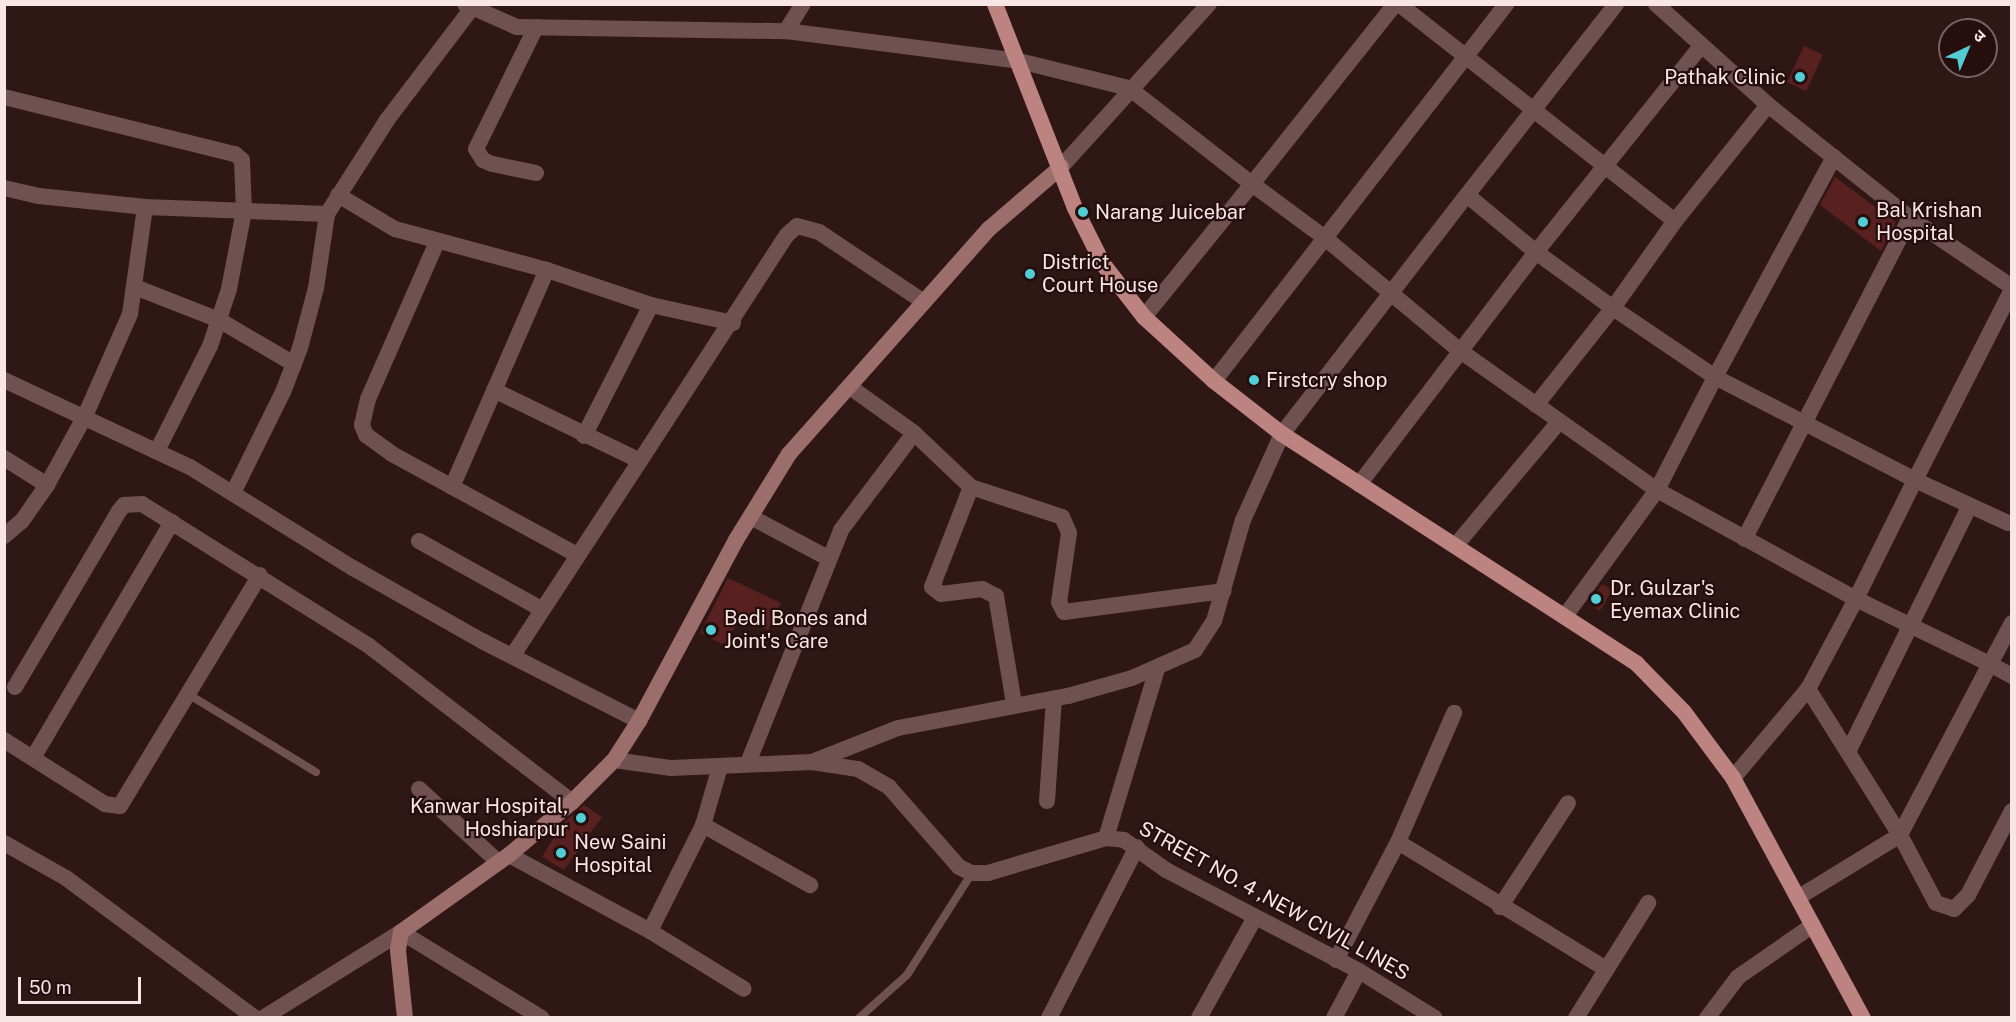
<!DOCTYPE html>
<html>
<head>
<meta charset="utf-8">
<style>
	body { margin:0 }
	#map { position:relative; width:2016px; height:1022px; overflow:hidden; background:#2f1716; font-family:"Public Sans","Noto Sans Devanagari",sans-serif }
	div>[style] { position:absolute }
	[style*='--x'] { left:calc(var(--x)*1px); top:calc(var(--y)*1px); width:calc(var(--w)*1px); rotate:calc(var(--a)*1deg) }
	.building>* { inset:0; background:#592020; transform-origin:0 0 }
	.service>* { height:8px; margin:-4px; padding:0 4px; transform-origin:4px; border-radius:4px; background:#6e5150 }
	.minor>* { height:16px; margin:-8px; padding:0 8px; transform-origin:8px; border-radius:8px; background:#6e5150 }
	.secondary>* { height:16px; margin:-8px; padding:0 8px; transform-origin:8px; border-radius:8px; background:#9b6d6b }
	.primary>* { height:16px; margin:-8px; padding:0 8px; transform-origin:8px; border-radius:8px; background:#bd8380 }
	.dots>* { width:16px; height:16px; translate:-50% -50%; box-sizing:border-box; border:3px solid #250e0d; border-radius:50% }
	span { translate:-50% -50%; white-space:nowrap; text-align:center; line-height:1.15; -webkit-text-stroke:4.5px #250e0d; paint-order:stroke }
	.poi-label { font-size:20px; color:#f8e6e5 }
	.right { translate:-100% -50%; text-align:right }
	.left { translate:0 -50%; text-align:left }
	.street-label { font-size:20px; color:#f8e6e5 }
	.frame { position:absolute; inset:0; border:6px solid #f8e6e5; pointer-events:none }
	.north { position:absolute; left:1938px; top:18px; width:60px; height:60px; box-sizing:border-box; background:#250e0d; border:2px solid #796463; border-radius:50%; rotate:44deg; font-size:16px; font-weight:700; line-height:24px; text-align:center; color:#f8e6e5 }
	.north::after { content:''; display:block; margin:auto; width:21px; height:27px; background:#52ccd5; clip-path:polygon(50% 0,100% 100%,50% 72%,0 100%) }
	.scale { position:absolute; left:18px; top:977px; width:123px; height:27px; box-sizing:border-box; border:3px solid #f8e6e5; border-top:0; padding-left:8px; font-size:18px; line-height:21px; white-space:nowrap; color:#f8e6e5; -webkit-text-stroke:4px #250e0d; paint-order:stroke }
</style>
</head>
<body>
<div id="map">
	<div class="building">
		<div style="left:1804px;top:46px;width:21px;height:40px;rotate:25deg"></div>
		<div style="clip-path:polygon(1835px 177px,1896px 222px,1881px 251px,1820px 205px)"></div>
		<div style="clip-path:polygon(728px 578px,781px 603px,768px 630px,740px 616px,726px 646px,700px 633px)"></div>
		<div style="left:1602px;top:584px;width:12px;height:24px;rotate:31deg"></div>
		<div style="clip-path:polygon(584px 805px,602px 817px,564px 870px,542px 857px,562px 824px)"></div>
	</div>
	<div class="service">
		<div style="--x:188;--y:694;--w:150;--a:31.4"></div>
		<div style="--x:859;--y:1018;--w:64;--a:-41.9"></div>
		<div style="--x:907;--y:975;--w:121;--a:-57.5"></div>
	</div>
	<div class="minor">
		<div style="--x:465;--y:4;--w:57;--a:23.9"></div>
		<div style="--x:517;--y:27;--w:269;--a:0.9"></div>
		<div style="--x:786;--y:31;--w:235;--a:7.3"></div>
		<div style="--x:1019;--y:61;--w:113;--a:13.8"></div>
		<div style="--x:1129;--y:88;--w:156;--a:38"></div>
		<div style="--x:1252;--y:184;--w:230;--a:-51.5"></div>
		<div style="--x:1399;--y:4;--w:351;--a:38.2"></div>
		<div style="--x:1656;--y:4;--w:151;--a:42"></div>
		<div style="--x:1768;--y:105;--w:181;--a:38.5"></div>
		<div style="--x:1910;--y:218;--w:361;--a:117.3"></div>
		<div style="--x:786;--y:31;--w:32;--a:-58"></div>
		<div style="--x:4;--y:97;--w:238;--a:13.9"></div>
		<div style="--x:235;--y:154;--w:9;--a:41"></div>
		<div style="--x:242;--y:160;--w:51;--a:87.8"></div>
		<div style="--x:244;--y:211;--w:79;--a:100.9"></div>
		<div style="--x:229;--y:289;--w:60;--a:108.4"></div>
		<div style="--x:210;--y:346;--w:118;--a:116.8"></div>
		<div style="--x:1768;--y:105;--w:149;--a:128.7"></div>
		<div style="--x:1675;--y:221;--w:107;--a:125.5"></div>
		<div style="--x:1613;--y:308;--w:123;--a:34.1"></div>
		<div style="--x:1715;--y:377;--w:225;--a:27.2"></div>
		<div style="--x:1915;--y:480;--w:133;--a:116.4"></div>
		<div style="--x:1856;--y:599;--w:227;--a:-151.3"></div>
		<div style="--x:1657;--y:490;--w:127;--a:-62.8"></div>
		<div style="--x:1715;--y:377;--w:250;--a:-61.6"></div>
		<div style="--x:1061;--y:167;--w:220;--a:-47.8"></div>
		<div style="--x:536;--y:173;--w:45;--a:-168.4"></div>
		<div style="--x:492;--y:164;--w:10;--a:-156"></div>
		<div style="--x:483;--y:160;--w:13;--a:-122"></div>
		<div style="--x:476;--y:149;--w:136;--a:-63.8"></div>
		<div style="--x:4;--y:188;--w:36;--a:13"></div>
		<div style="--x:39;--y:196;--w:107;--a:5.9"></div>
		<div style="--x:145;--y:207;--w:182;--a:2.2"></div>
		<div style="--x:338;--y:195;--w:66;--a:30.8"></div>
		<div style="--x:395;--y:229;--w:157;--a:15.1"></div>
		<div style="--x:547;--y:270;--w:110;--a:18.6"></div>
		<div style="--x:651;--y:305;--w:84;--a:12.4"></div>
		<div style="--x:1467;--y:195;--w:242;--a:-52"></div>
		<div style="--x:1910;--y:218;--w:123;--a:34.1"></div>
		<div style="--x:437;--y:242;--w:171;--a:113.7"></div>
		<div style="--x:368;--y:399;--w:27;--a:103"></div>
		<div style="--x:362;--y:425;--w:11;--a:68"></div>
		<div style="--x:366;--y:435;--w:32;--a:36"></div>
		<div style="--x:392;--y:454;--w:211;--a:28.6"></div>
		<div style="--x:135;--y:287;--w:90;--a:21.4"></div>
		<div style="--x:219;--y:320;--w:87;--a:30.4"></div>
		<div style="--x:1144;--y:317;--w:171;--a:-50.9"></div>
		<div style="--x:1252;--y:184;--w:91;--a:36.5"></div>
		<div style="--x:1325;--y:238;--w:175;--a:39.9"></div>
		<div style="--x:1459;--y:350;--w:242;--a:35.3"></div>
		<div style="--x:1657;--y:490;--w:155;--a:126.1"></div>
		<div style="--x:4;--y:380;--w:205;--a:25.1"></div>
		<div style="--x:190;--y:467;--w:192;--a:31.8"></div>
		<div style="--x:353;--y:568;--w:148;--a:29.5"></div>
		<div style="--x:482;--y:641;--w:176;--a:27"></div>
		<div style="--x:1214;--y:381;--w:477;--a:-52.2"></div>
		<div style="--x:850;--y:387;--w:79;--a:35.7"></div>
		<div style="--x:914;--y:433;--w:79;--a:43.5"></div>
		<div style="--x:971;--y:487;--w:96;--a:18.2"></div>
		<div style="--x:1062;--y:517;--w:17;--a:66"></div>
		<div style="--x:1069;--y:533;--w:70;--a:98.2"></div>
		<div style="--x:1059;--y:602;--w:11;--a:63"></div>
		<div style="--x:1064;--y:612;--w:161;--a:-7.5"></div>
		<div style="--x:494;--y:390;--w:162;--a:25.9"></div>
		<div style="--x:640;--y:461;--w:270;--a:-57"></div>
		<div style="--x:787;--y:235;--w:13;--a:-42"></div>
		<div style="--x:797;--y:226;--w:23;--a:15"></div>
		<div style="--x:819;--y:232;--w:126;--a:33.7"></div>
		<div style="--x:1536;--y:405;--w:124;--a:-51.6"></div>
		<div style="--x:1613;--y:308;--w:95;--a:-144"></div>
		<div style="--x:1536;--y:252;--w:264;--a:-51.3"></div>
		<div style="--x:584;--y:436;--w:147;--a:-62.9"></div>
		<div style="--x:4;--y:458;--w:51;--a:32.1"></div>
		<div style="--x:452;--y:487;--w:237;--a:-66.4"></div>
		<div style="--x:971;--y:487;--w:107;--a:111.3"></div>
		<div style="--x:932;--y:587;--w:11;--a:38"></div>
		<div style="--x:941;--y:594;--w:41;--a:-7"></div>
		<div style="--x:982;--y:589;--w:16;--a:27"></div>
		<div style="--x:996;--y:596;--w:109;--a:80.5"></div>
		<div style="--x:233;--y:493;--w:113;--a:-63.7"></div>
		<div style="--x:283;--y:392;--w:47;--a:-68.9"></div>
		<div style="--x:300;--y:348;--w:62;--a:-75.1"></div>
		<div style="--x:316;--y:288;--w:75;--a:-81.5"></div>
		<div style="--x:327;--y:214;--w:112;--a:-57.4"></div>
		<div style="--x:387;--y:120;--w:146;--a:-52.8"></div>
		<div style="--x:751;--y:517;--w:87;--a:28"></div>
		<div style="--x:2008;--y:523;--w:102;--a:-155.2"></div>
		<div style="--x:1915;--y:480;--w:213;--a:-63"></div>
		<div style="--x:4;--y:536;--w:23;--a:-40"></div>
		<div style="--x:22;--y:521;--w:44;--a:-55.2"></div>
		<div style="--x:47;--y:485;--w:79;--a:-61.2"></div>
		<div style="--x:85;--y:416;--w:111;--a:-66.2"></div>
		<div style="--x:130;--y:314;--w:108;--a:-82"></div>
		<div style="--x:419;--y:541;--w:140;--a:29.1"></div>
		<div style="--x:1456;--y:545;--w:160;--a:-50.1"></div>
		<div style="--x:2012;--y:623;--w:47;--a:118.2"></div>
		<div style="--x:1990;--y:664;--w:193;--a:117.8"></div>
		<div style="--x:1900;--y:835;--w:173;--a:-122.2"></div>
		<div style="--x:1808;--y:689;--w:102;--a:-61.9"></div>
		<div style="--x:1856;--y:599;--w:149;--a:25.9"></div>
		<div style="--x:1990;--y:664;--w:25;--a:29"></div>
		<div style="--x:513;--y:655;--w:232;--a:-56.8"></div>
		<div style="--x:15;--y:687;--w:204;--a:-59.4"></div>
		<div style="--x:119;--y:511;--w:8;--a:-50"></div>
		<div style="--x:124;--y:505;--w:18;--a:-3"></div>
		<div style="--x:142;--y:504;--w:268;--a:32"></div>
		<div style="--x:369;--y:646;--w:256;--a:37.5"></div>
		<div style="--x:4;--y:740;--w:120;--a:32.4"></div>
		<div style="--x:105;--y:804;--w:15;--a:8"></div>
		<div style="--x:120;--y:806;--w:270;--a:-58.8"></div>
		<div style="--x:1848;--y:752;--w:275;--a:-63.7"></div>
		<div style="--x:33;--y:758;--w:274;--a:-59.5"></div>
		<div style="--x:614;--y:760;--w:58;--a:8"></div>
		<div style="--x:671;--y:768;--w:141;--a:-2.4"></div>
		<div style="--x:812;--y:762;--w:47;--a:8.7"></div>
		<div style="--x:858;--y:769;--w:36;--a:30"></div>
		<div style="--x:889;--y:787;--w:106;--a:48.8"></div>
		<div style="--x:959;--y:867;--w:14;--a:25"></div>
		<div style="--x:972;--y:873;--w:16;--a:0"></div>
		<div style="--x:988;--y:873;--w:123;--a:-16.5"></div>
		<div style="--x:1106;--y:838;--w:18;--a:6"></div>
		<div style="--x:1124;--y:840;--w:52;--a:35.5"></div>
		<div style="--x:1166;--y:870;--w:218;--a:27.6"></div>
		<div style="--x:1359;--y:971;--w:89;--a:31.7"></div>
		<div style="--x:812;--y:762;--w:92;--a:-21.6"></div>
		<div style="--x:898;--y:728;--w:173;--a:-10.7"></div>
		<div style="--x:1068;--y:696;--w:66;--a:-15.7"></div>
		<div style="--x:1132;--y:678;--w:69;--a:-24"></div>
		<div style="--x:1195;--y:650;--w:35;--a:-57"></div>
		<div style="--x:1214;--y:621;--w:105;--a:-74"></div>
		<div style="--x:1243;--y:520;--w:94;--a:-65.6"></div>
		<div style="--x:1282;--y:434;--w:302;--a:-52.3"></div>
		<div style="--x:1467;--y:195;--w:89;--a:39.6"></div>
		<div style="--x:1536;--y:252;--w:292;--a:127.3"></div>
		<div style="--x:748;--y:763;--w:251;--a:-68.2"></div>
		<div style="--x:841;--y:530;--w:121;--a:-53"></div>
		<div style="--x:1733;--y:778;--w:116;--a:-49.9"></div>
		<div style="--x:419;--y:789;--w:108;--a:42.7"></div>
		<div style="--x:1047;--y:801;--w:103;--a:-86.1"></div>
		<div style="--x:703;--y:825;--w:123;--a:29.3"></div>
		<div style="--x:1106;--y:838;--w:177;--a:-73.2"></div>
		<div style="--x:1398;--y:842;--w:244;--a:31.4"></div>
		<div style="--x:4;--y:843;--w:71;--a:29.4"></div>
		<div style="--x:66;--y:878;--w:235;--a:36.5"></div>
		<div style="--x:509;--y:855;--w:160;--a:28.3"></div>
		<div style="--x:650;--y:931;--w:110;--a:31.7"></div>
		<div style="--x:1799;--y:897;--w:119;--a:-31.5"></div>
		<div style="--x:1900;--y:835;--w:77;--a:62.1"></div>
		<div style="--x:1936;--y:903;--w:19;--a:18"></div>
		<div style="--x:1954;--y:909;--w:20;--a:-45"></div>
		<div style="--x:1968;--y:895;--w:95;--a:-62.4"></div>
		<div style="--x:1500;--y:907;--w:124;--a:-56.8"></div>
		<div style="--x:650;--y:931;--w:119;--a:-63.4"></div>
		<div style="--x:703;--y:825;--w:60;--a:-73.7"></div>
		<div style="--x:1336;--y:960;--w:133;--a:-62.3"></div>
		<div style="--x:1398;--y:842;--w:141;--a:-66.5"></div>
		<div style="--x:263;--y:1018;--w:163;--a:-31.9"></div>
		<div style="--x:401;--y:932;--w:165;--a:31.4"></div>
		<div style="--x:1049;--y:1018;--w:192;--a:-62.8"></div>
		<div style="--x:1199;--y:1018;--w:113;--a:-60.9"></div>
		<div style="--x:1334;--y:1018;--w:53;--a:-62"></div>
		<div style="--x:1576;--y:1018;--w:136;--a:-57.9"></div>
		<div style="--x:1707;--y:1018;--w:51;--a:-52.9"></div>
		<div style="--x:1738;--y:977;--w:91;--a:-34.7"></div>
	</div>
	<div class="secondary">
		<div style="--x:405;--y:1018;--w:68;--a:-95.9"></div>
		<div style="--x:398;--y:950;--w:18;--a:-81"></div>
		<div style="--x:401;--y:932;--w:133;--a:-35.5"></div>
		<div style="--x:509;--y:855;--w:82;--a:-40.1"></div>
		<div style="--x:572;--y:802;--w:59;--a:-45"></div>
		<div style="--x:614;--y:760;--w:46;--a:-57.3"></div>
		<div style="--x:639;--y:721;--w:205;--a:-61.8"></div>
		<div style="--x:736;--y:540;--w:101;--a:-58.4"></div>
		<div style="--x:789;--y:454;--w:302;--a:-48.4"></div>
		<div style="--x:990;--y:228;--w:94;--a:-40.7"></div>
	</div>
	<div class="primary">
		<div style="--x:995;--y:4;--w:219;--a:68.6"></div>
		<div style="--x:1075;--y:208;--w:63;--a:63.4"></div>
		<div style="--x:1103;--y:264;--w:67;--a:52.3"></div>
		<div style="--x:1144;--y:317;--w:95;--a:42.4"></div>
		<div style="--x:1214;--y:381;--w:86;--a:37.9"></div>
		<div style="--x:1282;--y:434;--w:423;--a:32.9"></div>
		<div style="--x:1637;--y:664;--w:67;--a:45.6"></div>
		<div style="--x:1684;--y:712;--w:82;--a:53.4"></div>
		<div style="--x:1733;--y:778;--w:273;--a:61.6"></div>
	</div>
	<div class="dots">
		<div style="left:1800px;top:77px;background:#52ccd5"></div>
		<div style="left:1083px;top:212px;background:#52ccd5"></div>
		<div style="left:1863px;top:222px;background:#52ccd5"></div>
		<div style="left:1030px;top:274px;background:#52ccd5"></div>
		<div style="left:1254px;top:380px;background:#52ccd5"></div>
		<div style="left:1596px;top:599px;background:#52ccd5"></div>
		<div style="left:711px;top:630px;background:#52ccd5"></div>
		<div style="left:581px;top:818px;background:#52ccd5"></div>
		<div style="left:561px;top:853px;background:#52ccd5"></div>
	</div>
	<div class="poi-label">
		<span class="right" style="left:1786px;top:77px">Pathak Clinic</span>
		<span class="left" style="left:1876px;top:222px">Bal Krishan<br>Hospital</span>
		<span class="left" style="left:1095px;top:212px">Narang Juicebar</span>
		<span class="left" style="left:1042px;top:274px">District<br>Court House</span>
		<span class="left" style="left:1266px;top:380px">Firstcry shop</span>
		<span class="left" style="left:1610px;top:600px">Dr. Gulzar's<br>Eyemax Clinic</span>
		<span class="left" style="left:724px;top:630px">Bedi Bones and<br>Joint's Care</span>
		<span class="right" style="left:568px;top:818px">Kanwar Hospital,<br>Hoshiarpur</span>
		<span class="left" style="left:574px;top:854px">New Saini<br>Hospital</span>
	</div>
	<div class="street-label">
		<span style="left:1274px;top:901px;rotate:29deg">STREET NO. 4 ,NEW CIVIL LINES</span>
	</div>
	<div class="frame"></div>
	<div class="north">उ</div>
	<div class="scale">50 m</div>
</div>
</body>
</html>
